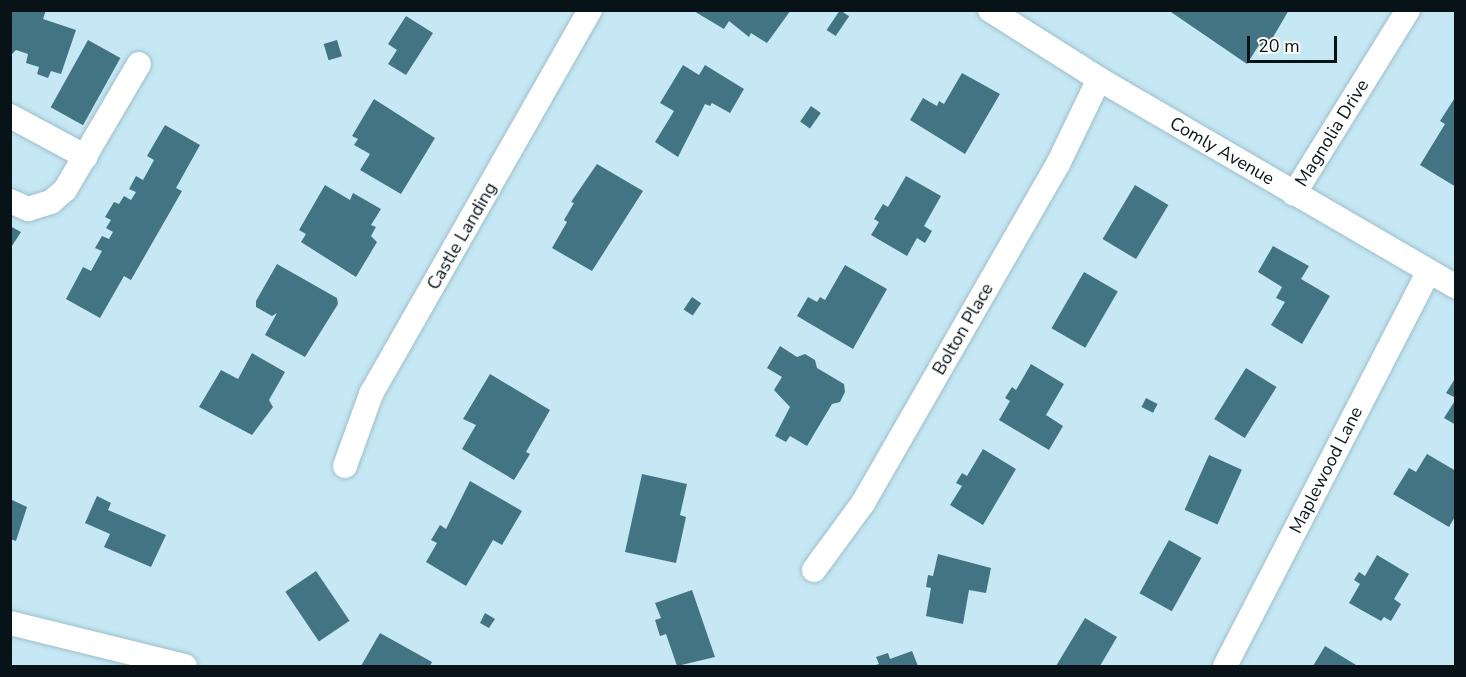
<!DOCTYPE html>
<html>
<head>
<meta charset="utf-8">
<style>
	body { margin:0 }
	#map { position:relative; width:1466px; height:677px; overflow:hidden; background:#c6e8f4; font-family:"Nunito Sans",sans-serif }
	div>[style] { position:absolute }
	[style*='--x'] { left:calc(var(--x)*1px); top:calc(var(--y)*1px); width:calc(var(--w)*1px); rotate:calc(var(--a)*1deg) }
	.building>* { inset:0; background:#437484; transform-origin:0 0 }
	.roads { filter:drop-shadow(0 0 2px #9ebfcb) drop-shadow(0 0 2px #9ebfcb) }
	.street>* { height:24px; margin:-12px; padding:0 12px; transform-origin:12px; border-radius:12px; background:#fff }
	span { translate:-50% -50%; white-space:nowrap; text-align:center; line-height:1.15; -webkit-text-stroke:5px #fff; paint-order:stroke }
	.street-label { font-size:18px; color:#071317 }
	.frame { position:absolute; inset:0; border:12px solid #071317; pointer-events:none }
	.scale { position:absolute; left:1247px; top:36px; width:90px; height:27px; box-sizing:border-box; border:3px solid #071317; border-top:0; padding-left:8px; font-size:18px; line-height:21px; white-space:nowrap; color:#071317; -webkit-text-stroke:4px #fff; paint-order:stroke }
</style>
</head>
<body>
<div id="map">
	<div class="building">
		<div style="clip-path:polygon(10px 10px,46px 10px,43px 19px,76px 30px,61px 74px,51px 71px,48px 78px,37px 74px,39px 67px,26px 63px,28px 54px,16px 50px,10px 56px)"></div>
		<div style="clip-path:polygon(692px 10px,791px 10px,767px 43px,751px 33px,749px 37px,729px 21px,724px 29px)"></div>
		<div style="left:840px;top:10px;width:11px;height:24px;rotate:34deg"></div>
		<div style="clip-path:polygon(1168px 10px,1289px 10px,1266px 49px,1259px 45px,1247px 64px)"></div>
		<div style="clip-path:polygon(406px 16px,433px 33px,406px 75px,388px 64px,397px 50px,388px 44px)"></div>
		<div style="left:88px;top:40px;width:37px;height:77px;rotate:29deg"></div>
		<div style="left:337px;top:40px;width:17px;height:14px;rotate:73deg"></div>
		<div style="clip-path:polygon(683px 65px,699px 75px,705px 65px,744px 89px,730px 113px,712px 103px,710px 106px,705px 104px,678px 157px,655px 142px,674px 111px,660px 103px)"></div>
		<div style="clip-path:polygon(962px 73px,1000px 94px,965px 154px,910px 120px,923px 98px,937px 106px,939px 101px,944px 104px)"></div>
		<div style="clip-path:polygon(1456px 96px,1456px 187px,1420px 165px,1445px 124px,1440px 121px)"></div>
		<div style="clip-path:polygon(374px 99px,435px 138px,401px 194px,360px 170px,370px 154px,354px 145px,358px 139px,352px 136px)"></div>
		<div style="left:811px;top:106px;width:12px;height:19px;rotate:35deg"></div>
		<div style="clip-path:polygon(165px 125px,200px 145px,176px 188px,182px 191px,131px 280px,124px 276px,100px 318px,66px 299px,83px 267px,91px 271px,102px 251px,95px 248px,102px 236px,109px 239px,113px 232px,106px 228px,111px 220px,105px 217px,114px 202px,119px 204px,124px 196px,131px 200px,136px 192px,129px 189px,136px 176px,143px 180px,154px 160px,147px 156px)"></div>
		<div style="clip-path:polygon(597px 164px,643px 191px,592px 271px,552px 248px,567px 222px,564px 220px,574px 203px,571px 202px)"></div>
		<div style="clip-path:polygon(906px 176px,941px 196px,924px 226px,932px 231px,925px 243px,917px 238px,907px 256px,871px 235px,879px 222px,874px 219px,883px 204px,888px 207px)"></div>
		<div style="clip-path:polygon(325px 185px,350px 200px,353px 193px,381px 209px,371px 225px,376px 227px,371px 236px,377px 242px,356px 277px,301px 242px,306px 234px,299px 230px)"></div>
		<div style="left:1135px;top:185px;width:39px;height:63px;rotate:31deg"></div>
		<div style="clip-path:polygon(10px 226px,21px 232px,10px 249px)"></div>
		<div style="clip-path:polygon(1273px 246px,1309px 266px,1301px 279px,1330px 296px,1302px 344px,1271px 325px,1285px 302px,1276px 298px,1282px 287px,1258px 272px)"></div>
		<div style="clip-path:polygon(277px 264px,337px 298px,338px 304px,305px 357px,265px 335px,277px 313px,272px 316px,256px 307px,256px 301px)"></div>
		<div style="clip-path:polygon(845px 265px,887px 289px,853px 349px,797px 316px,808px 297px,817px 302px,820px 297px,825px 300px)"></div>
		<div style="left:1084px;top:272px;width:39px;height:65px;rotate:30deg"></div>
		<div style="left:692px;top:297px;width:11px;height:15px;rotate:34deg"></div>
		<div style="clip-path:polygon(780px 346px,797px 357px,805px 354px,815px 360px,817px 368px,844px 384px,845px 392px,840px 402px,832px 404px,807px 446px,790px 436px,786px 442px,775px 436px,790px 407px,774px 390px,782px 377px,767px 368px)"></div>
		<div style="clip-path:polygon(252px 353px,285px 372px,269px 400px,273px 407px,252px 435px,199px 407px,221px 370px,238px 379px)"></div>
		<div style="clip-path:polygon(1031px 364px,1064px 384px,1046px 415px,1063px 426px,1049px 450px,999px 420px,1010px 401px,1005px 398px,1012px 387px,1016px 390px)"></div>
		<div style="left:1246px;top:368px;width:36px;height:60px;rotate:32deg"></div>
		<div style="clip-path:polygon(490px 374px,550px 410px,526px 452px,530px 454px,514px 480px,462px 449px,476px 425px,463px 419px)"></div>
		<div style="clip-path:polygon(1456px 377px,1456px 398px,1446px 393px)"></div>
		<div style="left:1146px;top:398px;width:13px;height:10px;rotate:27deg"></div>
		<div style="clip-path:polygon(1456px 399px,1456px 425px,1444px 418px)"></div>
		<div style="clip-path:polygon(983px 449px,1016px 469px,983px 525px,950px 505px,962px 486px,956px 483px,962px 473px,967px 476px)"></div>
		<div style="clip-path:polygon(1427px 454px,1456px 471px,1456px 515px,1449px 527px,1393px 494px,1409px 468px,1416px 472px)"></div>
		<div style="left:1209px;top:455px;width:36px;height:60px;rotate:24deg"></div>
		<div style="clip-path:polygon(642px 474px,687px 484px,680px 515px,686px 517px,676px 563px,625px 552px)"></div>
		<div style="clip-path:polygon(470px 481px,522px 511px,502px 545px,493px 540px,466px 586px,426px 562px,437px 543px,431px 540px,440px 525px,446px 529px)"></div>
		<div style="clip-path:polygon(97px 496px,111px 503px,108px 510px,166px 535px,151px 567px,104px 547px,110px 534px,85px 523px)"></div>
		<div style="clip-path:polygon(10px 499px,27px 507px,16px 541px,10px 539px)"></div>
		<div style="left:1169px;top:540px;width:37px;height:61px;rotate:29deg"></div>
		<div style="clip-path:polygon(938px 554px,991px 568px,986px 593px,969px 590px,963px 624px,926px 616px,931px 588px,926px 587px,928px 575px,933px 576px)"></div>
		<div style="clip-path:polygon(1377px 555px,1409px 574px,1394px 599px,1401px 604px,1391px 621px,1384px 617px,1381px 621px,1349px 603px,1360px 584px,1354px 580px,1359px 572px,1365px 576px)"></div>
		<div style="left:316px;top:571px;width:60px;height:37px;rotate:56deg"></div>
		<div style="clip-path:polygon(692px 590px,715px 657px,677px 666px,666px 634px,660px 636px,655px 620px,661px 618px,655px 603px)"></div>
		<div style="clip-path:polygon(485px 613px,495px 619px,489px 628px,480px 623px)"></div>
		<div style="clip-path:polygon(1085px 618px,1117px 637px,1100px 666px,1056px 666px)"></div>
		<div style="clip-path:polygon(380px 633px,432px 662px,430px 666px,361px 666px)"></div>
		<div style="clip-path:polygon(1325px 646px,1356px 665px,1355px 666px,1313px 666px)"></div>
		<div style="clip-path:polygon(912px 651px,918px 666px,873px 666px,879px 664px,876px 657px,888px 653px,890px 659px)"></div>
	</div>
	<div class="roads">
		<div class="street">
			<div style="--x:990;--y:10;--w:129;--a:32.3"></div>
			<div style="--x:1099;--y:79;--w:413;--a:30.2"></div>
			<div style="--x:10;--y:116;--w:86;--a:28.3"></div>
			<div style="--x:1294;--y:194;--w:216;--a:-58.2"></div>
			<div style="--x:10;--y:201;--w:20;--a:24"></div>
			<div style="--x:28;--y:209;--w:24;--a:-17"></div>
			<div style="--x:51;--y:202;--w:18;--a:-41"></div>
			<div style="--x:65;--y:190;--w:146;--a:-59.6"></div>
			<div style="--x:345;--y:466;--w:77;--a:-70.1"></div>
			<div style="--x:371;--y:394;--w:442;--a:-60.3"></div>
			<div style="--x:814;--y:570;--w:83;--a:-53.8"></div>
			<div style="--x:863;--y:503;--w:391;--a:-60.1"></div>
			<div style="--x:1058;--y:164;--w:94;--a:-64.2"></div>
			<div style="--x:10;--y:623;--w:180;--a:13.8"></div>
			<div style="--x:1225;--y:666;--w:441;--a:-62.7"></div>
		</div>
	</div>
	<div class="street-label">
		<span style="left:1332px;top:133px;rotate:-58deg">Magnolia Drive</span>
		<span style="left:1222px;top:151px;rotate:30deg">Comly Avenue</span>
		<span style="left:462px;top:236px;rotate:-60deg">Castle Landing</span>
		<span style="left:963px;top:329px;rotate:-60deg">Bolton Place</span>
		<span style="left:1326px;top:470px;rotate:-63deg">Maplewood Lane</span>
	</div>
	<div class="frame"></div>
	<div class="scale">20 m</div>
</div>
</body>
</html>
